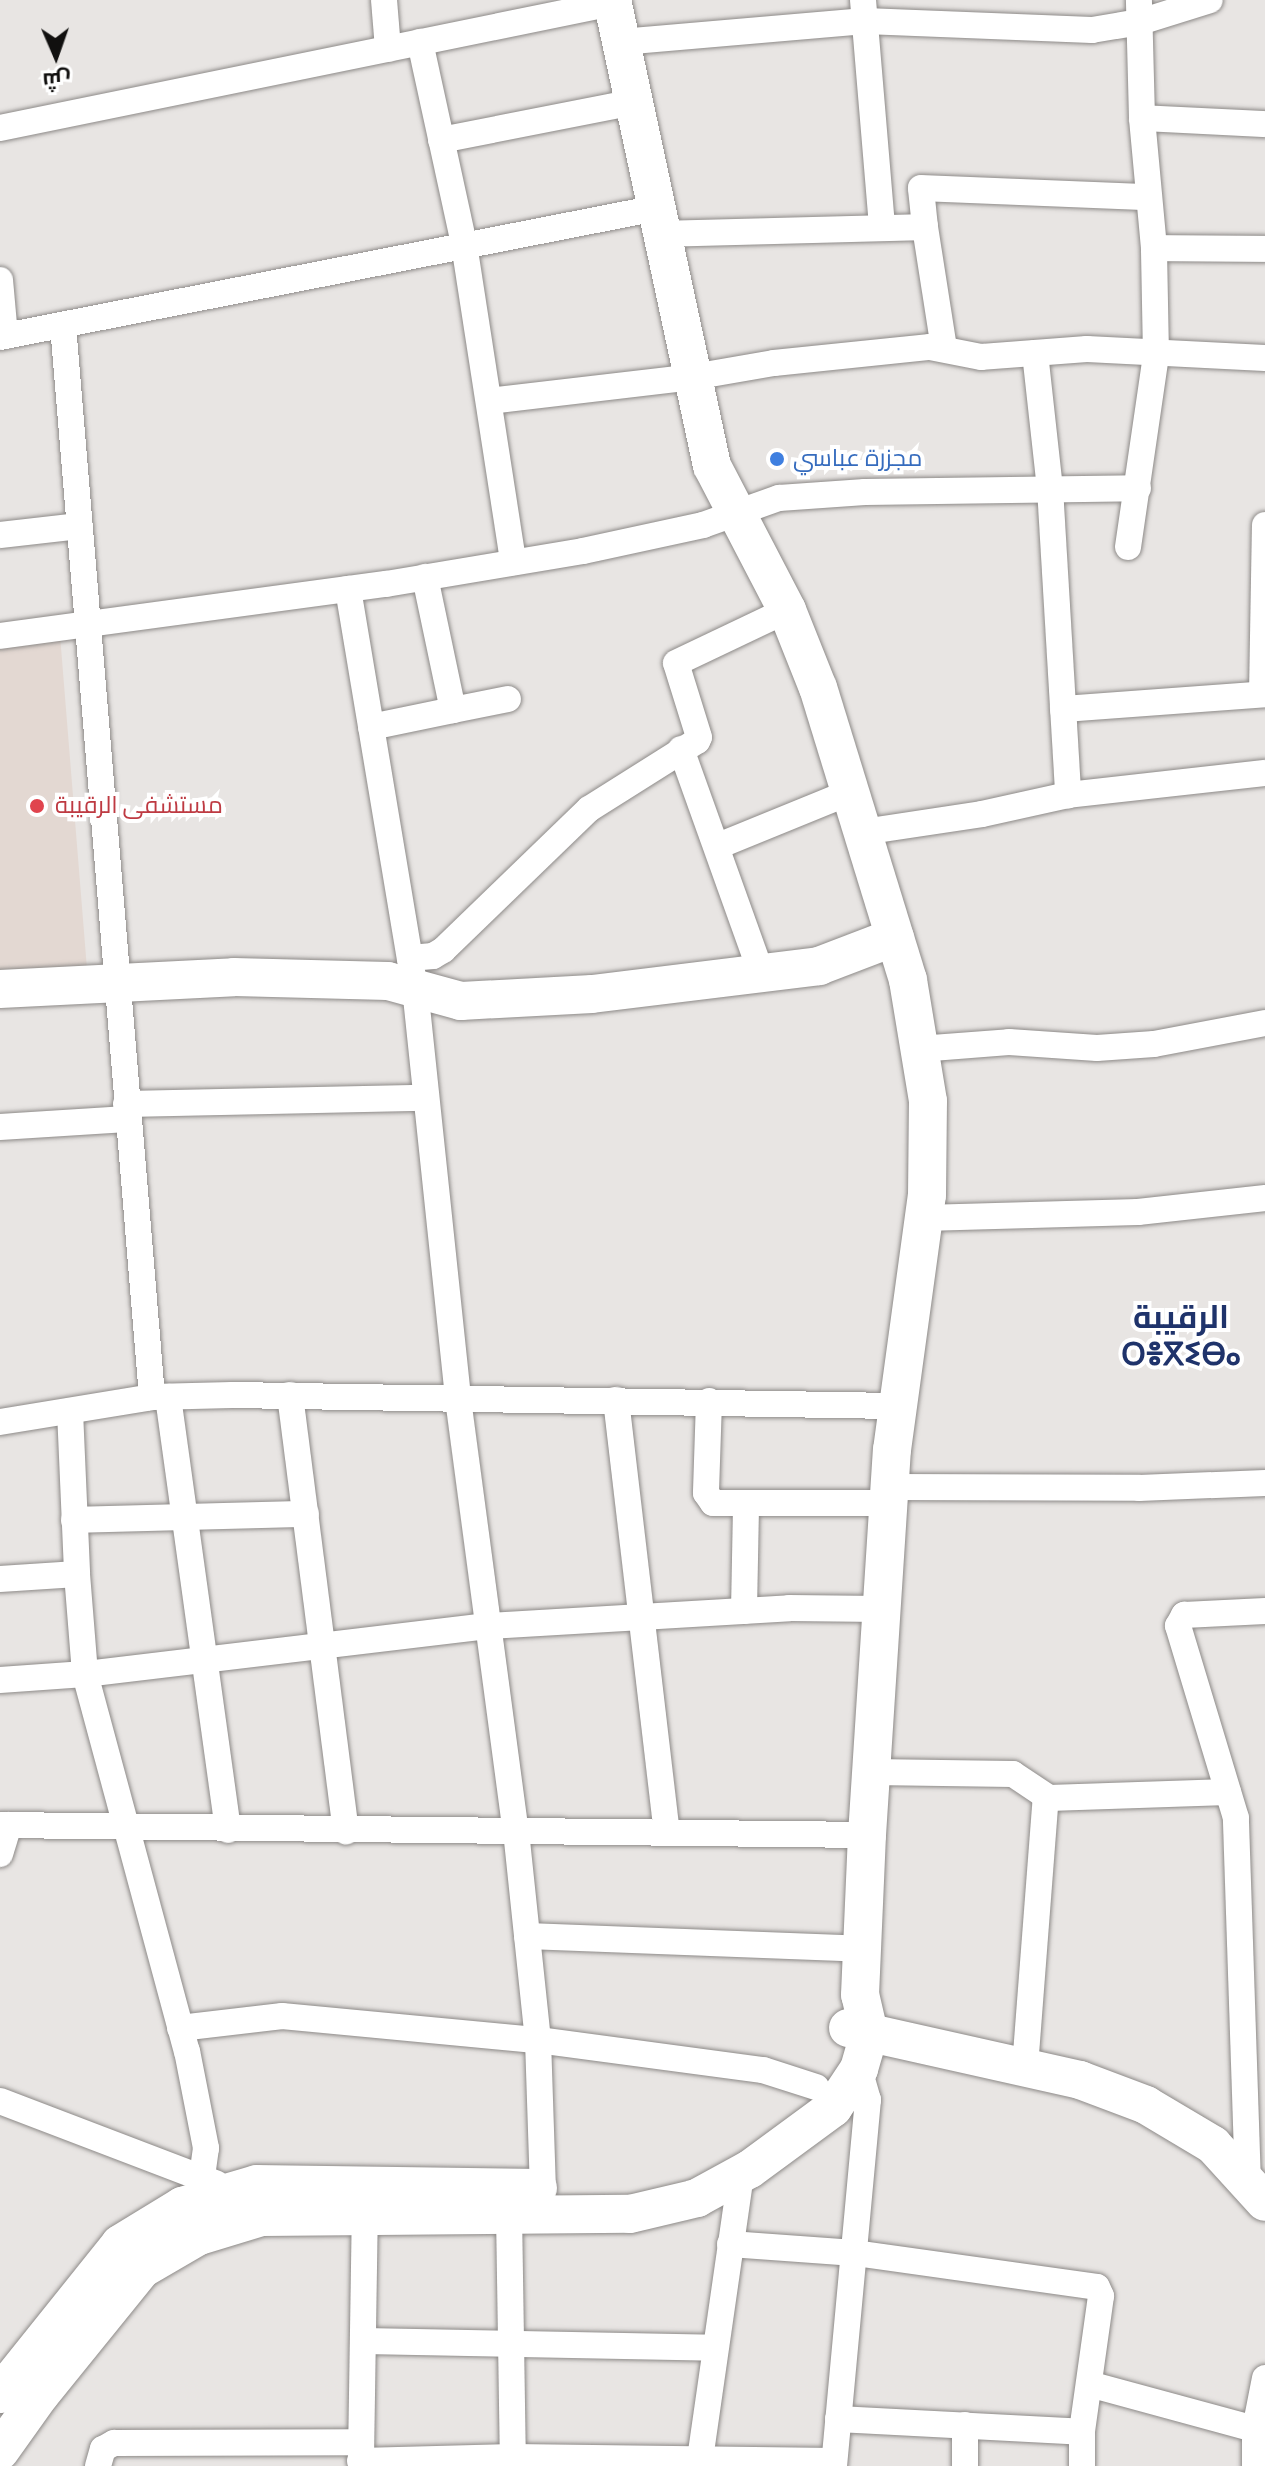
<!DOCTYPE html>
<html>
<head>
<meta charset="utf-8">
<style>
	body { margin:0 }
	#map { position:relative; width:1265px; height:2466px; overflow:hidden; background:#e8e5e3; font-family:"Source Sans 3",Cairo,"Noto Sans Tifinagh",sans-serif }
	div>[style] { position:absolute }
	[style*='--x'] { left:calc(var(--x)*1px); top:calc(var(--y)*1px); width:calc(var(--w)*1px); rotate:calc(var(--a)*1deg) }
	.built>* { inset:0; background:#e3d8d2 }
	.roads { filter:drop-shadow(0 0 2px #8d8a88) drop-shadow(0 0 2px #8d8a88) }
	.street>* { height:26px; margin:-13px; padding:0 13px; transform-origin:13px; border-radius:13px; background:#fff }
	.secondary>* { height:38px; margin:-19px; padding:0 19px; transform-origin:19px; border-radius:19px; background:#fff }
	.dots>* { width:22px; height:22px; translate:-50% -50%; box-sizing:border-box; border:4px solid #fff; border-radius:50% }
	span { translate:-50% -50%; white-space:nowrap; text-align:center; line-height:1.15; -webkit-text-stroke:8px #fff; paint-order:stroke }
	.shop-label { font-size:24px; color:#366cbe }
	.left { translate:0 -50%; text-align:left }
	.health-label { font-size:24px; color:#be3a42 }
	.district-label { font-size:32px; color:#1f336b; font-weight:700 }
	.north { position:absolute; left:16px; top:16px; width:80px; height:80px; -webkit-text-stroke:6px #fff; paint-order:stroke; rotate:178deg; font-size:22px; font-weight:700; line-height:32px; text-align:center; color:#11100f }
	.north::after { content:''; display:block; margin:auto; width:28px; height:36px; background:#11100f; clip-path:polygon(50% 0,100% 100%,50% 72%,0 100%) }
</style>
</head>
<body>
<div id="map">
	<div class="built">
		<div style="clip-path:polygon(60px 635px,87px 969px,0 972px,0 644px)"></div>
	</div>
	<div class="roads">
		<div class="street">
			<div style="--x:384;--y:0;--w:49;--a:85.3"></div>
			<div style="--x:863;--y:0;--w:227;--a:85.2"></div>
			<div style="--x:420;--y:42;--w:207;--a:77.7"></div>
			<div style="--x:464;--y:244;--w:322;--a:81.2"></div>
			<div style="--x:621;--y:42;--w:245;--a:-4.9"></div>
			<div style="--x:865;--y:21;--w:227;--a:2.3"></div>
			<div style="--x:1092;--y:30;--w:49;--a:-9.5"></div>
			<div style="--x:1140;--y:22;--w:73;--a:-17.4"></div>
			<div style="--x:1142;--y:118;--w:123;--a:2.8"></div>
			<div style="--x:0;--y:128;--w:625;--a:-11.54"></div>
			<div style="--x:441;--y:140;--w:197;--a:-11.1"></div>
			<div style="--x:925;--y:227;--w:39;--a:-96"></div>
			<div style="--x:921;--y:188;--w:228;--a:2.3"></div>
			<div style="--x:662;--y:234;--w:263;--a:-1.5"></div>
			<div style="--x:925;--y:227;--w:122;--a:81.1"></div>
			<div style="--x:1154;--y:248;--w:111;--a:0.5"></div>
			<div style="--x:0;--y:280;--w:56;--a:84.9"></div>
			<div style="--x:63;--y:325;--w:1076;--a:85.25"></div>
			<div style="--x:0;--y:337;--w:670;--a:-11.11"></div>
			<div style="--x:1035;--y:353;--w:136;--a:83.7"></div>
			<div style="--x:1050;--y:488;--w:308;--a:86.6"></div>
			<div style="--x:489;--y:401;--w:205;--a:-6.7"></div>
			<div style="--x:693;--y:377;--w:82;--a:-9.8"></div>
			<div style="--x:774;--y:363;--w:157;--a:-5.9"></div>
			<div style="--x:930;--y:347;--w:52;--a:11.1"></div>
			<div style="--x:981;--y:357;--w:106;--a:-4.3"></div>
			<div style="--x:1087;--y:349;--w:178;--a:2.9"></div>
			<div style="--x:0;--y:535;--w:80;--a:-6.5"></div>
			<div style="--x:1128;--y:547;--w:194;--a:-81.7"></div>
			<div style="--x:1156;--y:355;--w:107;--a:-91.1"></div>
			<div style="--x:1154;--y:248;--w:131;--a:-95.3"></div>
			<div style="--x:1142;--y:118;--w:118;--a:-91.5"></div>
			<div style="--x:348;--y:589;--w:405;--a:80.5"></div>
			<div style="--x:415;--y:988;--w:413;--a:84"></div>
			<div style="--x:458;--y:1399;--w:436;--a:82.4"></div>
			<div style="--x:516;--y:1831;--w:210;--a:84"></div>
			<div style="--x:538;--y:2040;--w:148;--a:88.1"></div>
			<div style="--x:0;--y:636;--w:389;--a:-7.7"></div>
			<div style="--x:386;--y:584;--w:200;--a:-9.5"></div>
			<div style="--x:583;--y:551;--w:123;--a:-12.2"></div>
			<div style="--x:703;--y:525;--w:81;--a:-19.6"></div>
			<div style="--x:779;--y:498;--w:86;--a:-4"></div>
			<div style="--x:865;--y:492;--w:273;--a:-0.8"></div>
			<div style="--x:1262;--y:694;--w:169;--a:-89"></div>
			<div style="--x:1063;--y:709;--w:203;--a:-4.2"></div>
			<div style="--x:453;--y:710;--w:56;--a:-11.3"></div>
			<div style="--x:371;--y:727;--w:84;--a:-11.7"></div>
			<div style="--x:453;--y:710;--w:136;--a:-101.9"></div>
			<div style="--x:681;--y:749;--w:238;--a:70.3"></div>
			<div style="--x:863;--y:832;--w:120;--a:-8.6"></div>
			<div style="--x:982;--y:814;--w:88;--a:-12.5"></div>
			<div style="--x:1068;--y:795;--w:198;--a:-6.4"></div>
			<div style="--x:718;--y:846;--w:143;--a:-22.2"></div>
			<div style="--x:410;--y:958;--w:23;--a:-5"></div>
			<div style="--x:433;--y:956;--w:12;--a:-31"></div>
			<div style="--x:443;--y:950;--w:203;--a:-44"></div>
			<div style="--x:589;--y:809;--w:128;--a:-32.2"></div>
			<div style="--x:697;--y:741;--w:4;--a:-63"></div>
			<div style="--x:699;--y:737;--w:77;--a:-107.3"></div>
			<div style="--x:676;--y:663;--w:123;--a:-25.5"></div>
			<div style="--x:919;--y:1049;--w:90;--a:-4.4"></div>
			<div style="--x:1009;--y:1042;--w:88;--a:3.9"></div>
			<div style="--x:1097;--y:1048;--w:57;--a:-4"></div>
			<div style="--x:1154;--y:1044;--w:113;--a:-10.7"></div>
			<div style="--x:126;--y:1104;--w:298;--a:-1.2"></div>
			<div style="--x:0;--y:1127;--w:127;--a:-3.6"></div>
			<div style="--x:924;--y:1218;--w:214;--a:-1.6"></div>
			<div style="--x:1138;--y:1212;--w:128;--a:-6.3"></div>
			<div style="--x:290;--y:1395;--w:440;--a:82.7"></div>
			<div style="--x:168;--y:1397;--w:437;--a:82.1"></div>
			<div style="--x:616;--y:1400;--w:435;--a:83.3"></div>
			<div style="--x:709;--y:1401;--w:92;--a:91.9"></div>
			<div style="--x:706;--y:1493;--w:12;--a:55"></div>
			<div style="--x:713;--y:1503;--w:176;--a:0"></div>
			<div style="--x:70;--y:1411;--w:163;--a:87.5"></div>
			<div style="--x:77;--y:1574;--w:100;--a:85.4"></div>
			<div style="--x:85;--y:1674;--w:391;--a:74.9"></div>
			<div style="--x:187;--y:2051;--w:99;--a:78.9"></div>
			<div style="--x:206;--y:2148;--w:30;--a:98"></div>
			<div style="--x:0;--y:1422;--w:154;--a:-9.3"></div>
			<div style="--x:152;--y:1397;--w:80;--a:-1.4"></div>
			<div style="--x:232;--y:1395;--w:666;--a:0.95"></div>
			<div style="--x:889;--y:1487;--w:250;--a:0.2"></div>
			<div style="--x:1139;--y:1488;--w:126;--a:-2.3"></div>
			<div style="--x:74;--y:1520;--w:232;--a:-1.5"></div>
			<div style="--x:0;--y:1579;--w:77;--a:-3.7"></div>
			<div style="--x:744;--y:1611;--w:106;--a:-88.9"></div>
			<div style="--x:0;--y:1680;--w:85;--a:-4"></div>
			<div style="--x:85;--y:1674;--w:407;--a:-6.8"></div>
			<div style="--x:489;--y:1626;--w:301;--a:-3.4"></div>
			<div style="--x:789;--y:1608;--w:92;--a:0.6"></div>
			<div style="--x:871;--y:1772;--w:142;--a:0.8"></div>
			<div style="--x:1013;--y:1774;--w:43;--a:33.7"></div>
			<div style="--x:1049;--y:1798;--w:179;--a:-1.9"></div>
			<div style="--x:0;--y:1825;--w:867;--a:0.66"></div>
			<div style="--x:0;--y:1854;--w:30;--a:-73"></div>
			<div style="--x:527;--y:1936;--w:335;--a:2.2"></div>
			<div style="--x:180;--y:2028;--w:103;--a:-6.7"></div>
			<div style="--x:282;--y:2016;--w:257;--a:5.4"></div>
			<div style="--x:538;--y:2040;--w:227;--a:7.6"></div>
			<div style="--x:763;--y:2070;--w:56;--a:17.8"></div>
			<div style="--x:1025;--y:2067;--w:271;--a:-85.6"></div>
			<div style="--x:0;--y:2101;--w:232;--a:20.9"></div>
			<div style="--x:1248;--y:2184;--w:366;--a:-91.9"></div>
			<div style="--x:1236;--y:1818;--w:201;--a:-106.8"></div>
			<div style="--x:1178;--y:1626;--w:13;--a:-61"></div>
			<div style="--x:1184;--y:1615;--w:81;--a:-2.8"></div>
			<div style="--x:509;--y:2213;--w:244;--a:89.1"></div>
			<div style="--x:730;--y:2244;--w:125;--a:4.1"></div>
			<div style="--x:855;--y:2253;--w:244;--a:8"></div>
			<div style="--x:1097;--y:2287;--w:10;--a:66"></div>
			<div style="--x:1101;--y:2296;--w:137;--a:98"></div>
			<div style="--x:1082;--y:2432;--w:34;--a:90"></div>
			<div style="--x:364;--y:2341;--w:351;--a:1.1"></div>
			<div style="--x:1089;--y:2384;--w:172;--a:15.2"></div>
			<div style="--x:1255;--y:2429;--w:37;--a:90"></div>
			<div style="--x:838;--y:2419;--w:244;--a:3"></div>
			<div style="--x:965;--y:2425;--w:41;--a:90"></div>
			<div style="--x:1255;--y:2429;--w:52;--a:-78.9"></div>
			<div style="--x:361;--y:2458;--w:244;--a:-89.1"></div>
			<div style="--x:360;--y:2461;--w:153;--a:-1.5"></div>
			<div style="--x:513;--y:2457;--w:321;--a:0.7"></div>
			<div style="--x:98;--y:2466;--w:18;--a:-74"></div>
			<div style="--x:103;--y:2449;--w:13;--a:-29"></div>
			<div style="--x:114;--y:2443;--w:247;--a:-0.2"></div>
			<div style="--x:699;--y:2466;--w:295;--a:-81.8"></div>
			<div style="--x:834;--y:2466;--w:368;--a:-84.7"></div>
			<div style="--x:868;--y:2100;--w:32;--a:-106"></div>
		</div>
		<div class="secondary">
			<div style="--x:0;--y:989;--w:234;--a:-2.9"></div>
			<div style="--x:234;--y:977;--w:154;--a:1.5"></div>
			<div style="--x:388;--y:981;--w:76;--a:15.3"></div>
			<div style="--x:461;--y:1001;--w:131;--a:-3.1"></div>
			<div style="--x:592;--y:994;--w:229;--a:-7"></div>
			<div style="--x:819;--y:966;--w:81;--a:-20.9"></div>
			<div style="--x:848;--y:2028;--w:238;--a:12.6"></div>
			<div style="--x:1080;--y:2080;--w:71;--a:20.7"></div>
			<div style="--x:1146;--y:2105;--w:78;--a:30.8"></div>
			<div style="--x:1213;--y:2145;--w:77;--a:47.6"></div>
			<div style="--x:0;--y:2394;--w:192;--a:-51.3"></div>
			<div style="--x:120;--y:2244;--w:73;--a:-31.5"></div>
			<div style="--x:182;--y:2206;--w:78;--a:-16.3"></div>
			<div style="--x:257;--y:2184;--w:281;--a:0.8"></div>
			<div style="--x:0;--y:2451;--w:69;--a:-54.5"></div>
			<div style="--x:40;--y:2395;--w:162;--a:-51"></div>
			<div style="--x:142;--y:2269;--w:66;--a:-30.1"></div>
			<div style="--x:199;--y:2236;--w:66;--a:-16.8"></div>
			<div style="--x:262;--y:2217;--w:368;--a:-0.5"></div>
			<div style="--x:630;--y:2214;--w:69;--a:-13.4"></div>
			<div style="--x:697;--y:2198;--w:60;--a:-28.7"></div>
			<div style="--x:750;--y:2169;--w:103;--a:-36.3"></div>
			<div style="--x:833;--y:2108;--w:47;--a:-56.3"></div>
			<div style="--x:859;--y:2069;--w:37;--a:-74"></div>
			<div style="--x:869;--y:2033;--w:39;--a:-103"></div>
			<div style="--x:860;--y:1995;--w:160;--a:-87.5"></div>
			<div style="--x:867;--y:1835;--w:386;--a:-86.3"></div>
			<div style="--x:892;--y:1450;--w:257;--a:-82.2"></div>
			<div style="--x:927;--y:1195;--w:94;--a:-89.4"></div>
			<div style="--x:928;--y:1101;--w:123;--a:-99.4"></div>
			<div style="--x:908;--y:980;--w:306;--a:-107.1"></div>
			<div style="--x:818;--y:688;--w:84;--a:-111.7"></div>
			<div style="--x:787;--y:610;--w:162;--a:-117.5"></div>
			<div style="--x:712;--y:466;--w:477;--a:-102.1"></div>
		</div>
	</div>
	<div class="dots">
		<div style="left:777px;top:459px;background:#3f7fe0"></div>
		<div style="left:37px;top:806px;background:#e0444e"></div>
	</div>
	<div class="shop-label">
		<span class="left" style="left:793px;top:459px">مجزرة عباسي</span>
	</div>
	<div class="health-label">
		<span class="left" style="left:55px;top:806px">مستشفى الرقيبة</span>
	</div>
	<div class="district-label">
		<span style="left:1181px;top:1337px">الرقيبة<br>ⵔⴻⴳⵉⴱⴰ</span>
	</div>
	<div class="north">ش</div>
</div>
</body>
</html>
